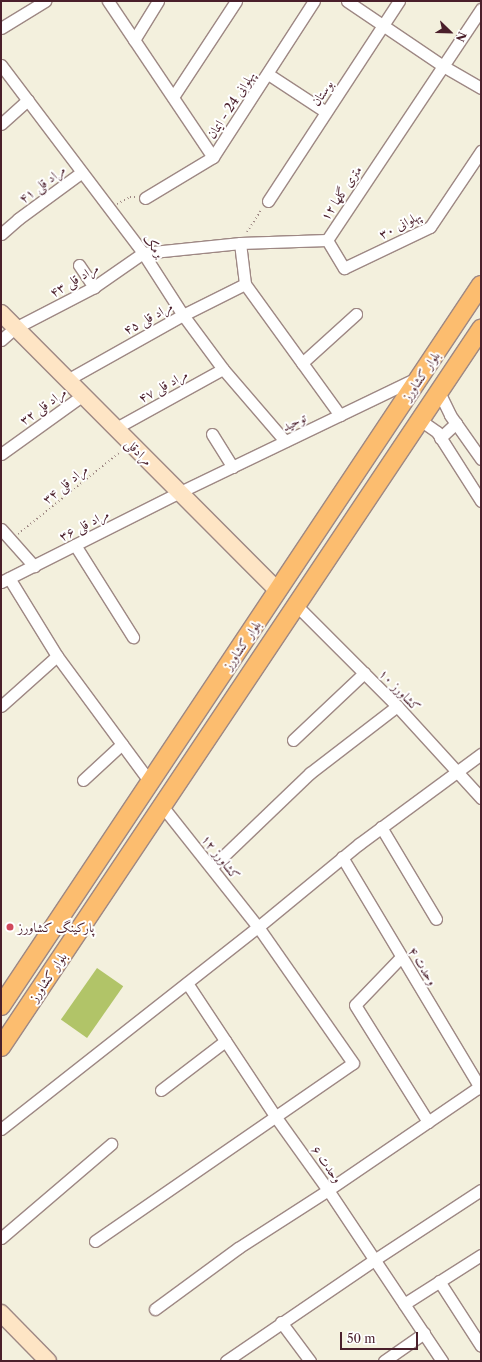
<!DOCTYPE html>
<meta charset="utf-8">
<style>
body{margin:0}
#map{position:relative;width:482px;height:1362px;overflow:hidden;background:#f3f0dd;font-family:"Libre Caslon Text",Amiri,serif}
div>[style]{position:absolute}
[style*='--x']{left:calc(var(--x)*1px);top:calc(var(--y)*1px);width:calc(var(--w)*1px);rotate:calc(var(--a)*1deg)}
.green>*{inset:0;background:#b1c468;transform-origin:0 0}
.path>*{height:2px;margin-top:-1px;transform-origin:0;background:repeating-linear-gradient(90deg,#9e8884 0 1px,transparent 0 4px)}
.roads{filter:drop-shadow(1px 0 #9e8884) drop-shadow(-1px 0 #9e8884) drop-shadow(0 1px #9e8884) drop-shadow(0 -1px #9e8884)}
.street>*{height:11px;margin:-5.5px;padding:0 5.5px;transform-origin:5.5px;border-radius:5.5px;background:#fff}
.secondary>*{height:16px;margin:-8px;padding:0 8px;transform-origin:8px;border-radius:8px;background:#fee5c5}
.primary>*{height:18px;margin:-9px;padding:0 9px;transform-origin:9px;border-radius:9px;background:#fcbd6f}
.dots>*{width:11px;height:11px;translate:-50% -50%;box-sizing:border-box;border:2px solid #fff;border-radius:50%}
span{translate:-50% -50%;white-space:nowrap;text-align:center;line-height:1.15;-webkit-text-stroke:4px #fff;paint-order:stroke}
.street-label{font-size:13px;color:#4a1f2b}
.poi-label{font-size:13px;color:#4a1f2b}
.left{translate:0 -50%;text-align:left}
.frame{position:absolute;inset:0;border:2px solid #4a1f2b;pointer-events:none}
.north{position:absolute;left:430px;top:12px;width:40px;height:40px;-webkit-text-stroke:3px #fff;paint-order:stroke;rotate:113deg;font-size:11px;font-weight:700;line-height:16px;text-align:center;color:#4a1f2b}
.north::after{content:'';display:block;margin:auto;width:14px;height:18px;background:#4a1f2b;clip-path:polygon(50% 0,100% 100%,50% 72%,0 100%)}
.scale{position:absolute;left:340px;top:1332px;width:78px;height:18px;box-sizing:border-box;border:2px solid #4a1f2b;border-top:0;padding-left:5px;font-size:12px;line-height:14px;white-space:nowrap;color:#4a1f2b;-webkit-text-stroke:3px #fff;paint-order:stroke}
</style>
<div id="map">
<div class="green">
<i style="left:97px;top:968px;width:32px;height:63px;rotate:35deg"></i>
</div>
<div class="path">
<i style="--x:117;--y:204;--w:15;--a:-28"></i>
<i style="--x:130;--y:197;--w:5;--a:0"></i>
<i style="--x:247;--y:232;--w:27;--a:-57"></i>
<i style="--x:18;--y:534;--w:131;--a:-38.8"></i>
</div>
<div class="roads">
<div class="street">
<i style="--x:108;--y:1;--w:188;--a:56.1"></i>
<i style="--x:347;--y:1;--w:116;--a:34.1"></i>
<i style="--x:443;--y:66;--w:44;--a:30.1"></i>
<i style="--x:1;--y:28;--w:52;--a:-31.5"></i>
<i style="--x:134;--y:40;--w:46;--a:-58.4"></i>
<i style="--x:1;--y:65;--w:236;--a:52.9"></i>
<i style="--x:143;--y:253;--w:74;--a:57.2"></i>
<i style="--x:183;--y:315;--w:67;--a:53.5"></i>
<i style="--x:223;--y:369;--w:95;--a:49.3"></i>
<i style="--x:268;--y:74;--w:69;--a:33.2"></i>
<i style="--x:173;--y:97;--w:115;--a:-56.7"></i>
<i style="--x:1;--y:124;--w:36;--a:-42"></i>
<i style="--x:145;--y:198;--w:79;--a:-31.1"></i>
<i style="--x:213;--y:157;--w:186;--a:-57.1"></i>
<i style="--x:268;--y:201;--w:239;--a:-56.8"></i>
<i style="--x:1;--y:234;--w:23;--a:-41"></i>
<i style="--x:18;--y:219;--w:79;--a:-36.3"></i>
<i style="--x:327;--y:240;--w:33;--a:59"></i>
<i style="--x:344;--y:268;--w:95;--a:-25.5"></i>
<i style="--x:430;--y:227;--w:92;--a:-56.1"></i>
<i style="--x:240;--y:243;--w:41;--a:83"></i>
<i style="--x:245;--y:284;--w:162;--a:54.1"></i>
<i style="--x:79;--y:265;--w:27;--a:56"></i>
<i style="--x:1;--y:340;--w:18;--a:-41"></i>
<i style="--x:15;--y:328;--w:89;--a:-27.4"></i>
<i style="--x:94;--y:287;--w:60;--a:-34.8"></i>
<i style="--x:143;--y:253;--w:98;--a:-5.9"></i>
<i style="--x:240;--y:243;--w:87;--a:-2"></i>
<i style="--x:327;--y:240;--w:278;--a:-56.3"></i>
<i style="--x:302;--y:363;--w:73;--a:-42.2"></i>
<i style="--x:67;--y:380;--w:133;--a:-29.3"></i>
<i style="--x:183;--y:315;--w:69;--a:-26.6"></i>
<i style="--x:439;--y:392;--w:25;--a:64"></i>
<i style="--x:450;--y:415;--w:54;--a:54.8"></i>
<i style="--x:420;--y:420;--w:21;--a:35"></i>
<i style="--x:437;--y:432;--w:82;--a:57.5"></i>
<i style="--x:116;--y:428;--w:122;--a:-28.9"></i>
<i style="--x:212;--y:434;--w:39;--a:58"></i>
<i style="--x:440;--y:438;--w:22;--a:-43"></i>
<i style="--x:1;--y:454;--w:101;--a:-35.7"></i>
<i style="--x:1;--y:529;--w:50;--a:48.3"></i>
<i style="--x:75;--y:545;--w:109;--a:57.8"></i>
<i style="--x:9;--y:578;--w:92;--a:58.4"></i>
<i style="--x:57;--y:656;--w:157;--a:53.6"></i>
<i style="--x:1;--y:582;--w:200;--a:-26.7"></i>
<i style="--x:180;--y:492;--w:263;--a:-25.7"></i>
<i style="--x:296;--y:605;--w:143;--a:45"></i>
<i style="--x:397;--y:706;--w:125;--a:47.6"></i>
<i style="--x:1;--y:706;--w:75;--a:-41.8"></i>
<i style="--x:293;--y:740;--w:98;--a:-43.3"></i>
<i style="--x:83;--y:780;--w:53;--a:-42.7"></i>
<i style="--x:381;--y:827;--w:107;--a:59.1"></i>
<i style="--x:342;--y:857;--w:270;--a:59.1"></i>
<i style="--x:212;--y:867;--w:136;--a:-43.8"></i>
<i style="--x:310;--y:773;--w:110;--a:-37.6"></i>
<i style="--x:401;--y:957;--w:66;--a:133.8"></i>
<i style="--x:355;--y:1005;--w:138;--a:58"></i>
<i style="--x:187;--y:983;--w:159;--a:56.5"></i>
<i style="--x:275;--y:1116;--w:91;--a:54.4"></i>
<i style="--x:328;--y:1190;--w:206;--a:56.3"></i>
<i style="--x:161;--y:1090;--w:81;--a:-37.4"></i>
<i style="--x:1;--y:1129;--w:327;--a:-38.2"></i>
<i style="--x:258;--y:927;--w:131;--a:-39.4"></i>
<i style="--x:359;--y:844;--w:152;--a:-36.4"></i>
<i style="--x:1;--y:1238;--w:145;--a:-40.5"></i>
<i style="--x:95;--y:1241;--w:313;--a:-34.6"></i>
<i style="--x:353;--y:1063;--w:166;--a:-124.9"></i>
<i style="--x:258;--y:927;--w:154;--a:-128.4"></i>
<i style="--x:439;--y:1281;--w:77;--a:57.1"></i>
<i style="--x:404;--y:1304;--w:91;--a:-32.5"></i>
<i style="--x:155;--y:1309;--w:103;--a:-36.3"></i>
<i style="--x:238;--y:1248;--w:107;--a:-32.8"></i>
<i style="--x:328;--y:1190;--w:183;--a:-34.3"></i>
<i style="--x:281;--y:1322;--w:49;--a:53.4"></i>
<i style="--x:226;--y:1361;--w:179;--a:-34.3"></i>
<i style="--x:374;--y:1260;--w:128;--a:-33.2"></i>
<i style="--x:384;--y:1361;--w:49;--a:-35"></i>
</div>
<div class="secondary">
<i style="--x:1;--y:313;--w:392;--a:45.1"></i>
<i style="--x:1;--y:1313;--w:67;--a:45.6"></i>
</div>
<div class="primary">
<i style="--x:1;--y:1006;--w:866;--a:-56.35"></i>
<i style="--x:1;--y:1047;--w:864;--a:-56.24"></i>
</div>
</div>
<div class="dots">
<i style="left:10px;top:927px;background:#d1495b"></i>
</div>
<div class="street-label">
<span style="left:322px;top:93px;rotate:-56deg">بوستان</span>
<span style="left:231px;top:105px;rotate:-57deg">پهلوانی 24 - ایمان</span>
<span style="left:42px;top:184px;rotate:-36deg">مراد قلی ۴۱</span>
<span style="left:341px;top:193px;rotate:-56deg">۱۲ متری گلها</span>
<span style="left:400px;top:225px;rotate:-27deg">پهلوانی ۳۰</span>
<span style="left:154px;top:246px;rotate:55deg">برمک</span>
<span style="left:74px;top:280px;rotate:-30deg">مراد قلی ۴۳</span>
<span style="left:148px;top:318px;rotate:-29deg">مراد قلی ۴۵</span>
<span style="left:421px;top:376px;rotate:-56deg">بلوار کشاورز</span>
<span style="left:163px;top:386px;rotate:-29deg">مراد قلی ۴۷</span>
<span style="left:43px;top:406px;rotate:-36deg">مراد قلی ۳۲</span>
<span style="left:294px;top:422px;rotate:-26deg">توحید</span>
<span style="left:139px;top:452px;rotate:45deg">مرادقلی</span>
<span style="left:65px;top:484px;rotate:-39deg">مراد قلی ۳۴</span>
<span style="left:84px;top:525px;rotate:-27deg">مراد قلی ۳۶</span>
<span style="left:242px;top:645px;rotate:-56deg">بلوار کشاورز</span>
<span style="left:400px;top:690px;rotate:46deg">کشاورز ۱۰</span>
<span style="left:221px;top:857px;rotate:52deg">کشاورز ۱۲</span>
<span style="left:423px;top:966px;rotate:59deg">وحدت ۴</span>
<span style="left:48px;top:977px;rotate:-56deg">بلوار کشاورز</span>
<span style="left:327px;top:1164px;rotate:54deg">وحدت ۶</span>
</div>
<div class="poi-label">
<span class="left" style="left:18px;top:927px">پارکینگ کشاورز</span>
</div>
<div class="frame"></div>
<div class="north">N</div>
<div class="scale">50 m</div>
</div>
